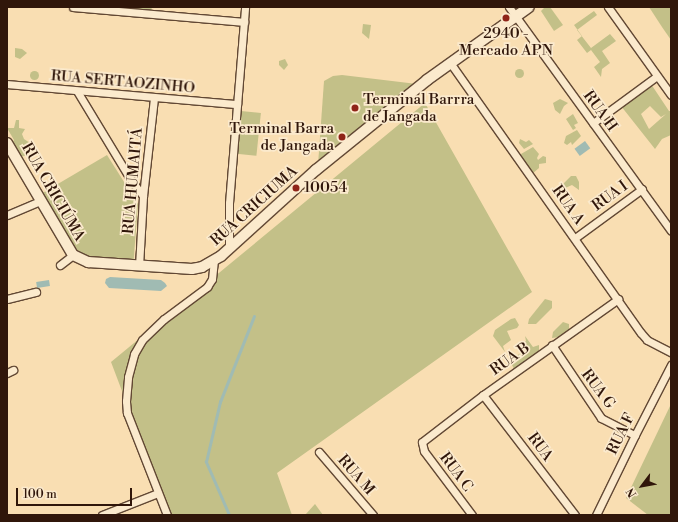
<!DOCTYPE html>
<meta charset="utf-8">
<style>
body{margin:0}
#map{position:relative;width:678px;height:522px;overflow:hidden;background:#f9deb2;font-family:"Libre Bodoni",serif}
div>[style]{position:absolute}
[style*='--x']{left:calc(var(--x)*1px);top:calc(var(--y)*1px);width:calc(var(--w)*1px);rotate:calc(var(--a)*1deg)}
.green>*{inset:0;background:#c3c088;transform-origin:0 0}
.round{border-radius:50%}
.water>*{inset:0;background:#a0bbb3;transform-origin:0 0}
.stream>*{height:2.5px;margin:-1.25px;padding:0 1.25px;transform-origin:1.25px;border-radius:1.25px;background:#a0bbb3}
.roads{filter:drop-shadow(1px 0 #624834) drop-shadow(-1px 0 #624834) drop-shadow(0 1px #624834) drop-shadow(0 -1px #624834)}
.street>*{height:7px;margin:-3.5px;padding:0 3.5px;transform-origin:3.5px;border-radius:3.5px;background:#fbeacd}
.secondary>*{height:10px;margin:-5px;padding:0 5px;transform-origin:5px;border-radius:5px;background:#fbeacd}
.dots>*{width:11px;height:11px;translate:-50% -50%;box-sizing:border-box;border:2px solid #fbeacd;border-radius:50%}
span{translate:-50% -50%;white-space:nowrap;text-align:center;line-height:1.15;-webkit-text-stroke:3.5px #fbeacd;paint-order:stroke}
.poi-label{font-size:15px;color:#30160a}
.left{translate:0 -50%;text-align:left}
.right{translate:-100% -50%;text-align:right}
.street-label{font-size:15px;color:#30160a}
.frame{position:absolute;inset:0;border:8px solid #30160a;pointer-events:none}
.north{position:absolute;left:622px;top:466px;width:40px;height:40px;-webkit-text-stroke:3px #fbeacd;paint-order:stroke;rotate:238deg;font-size:11px;font-weight:700;line-height:16px;text-align:center;color:#30160a}
.north::after{content:'';display:block;margin:auto;width:14px;height:18px;background:#30160a;clip-path:polygon(50% 0,100% 100%,50% 72%,0 100%)}
.scale{position:absolute;left:16px;top:488px;width:116px;height:18px;box-sizing:border-box;border:2px solid #30160a;border-top:0;padding-left:5px;font-size:12px;line-height:14px;white-space:nowrap;color:#30160a;-webkit-text-stroke:3px #fbeacd;paint-order:stroke}
</style>
<div id="map">
<div class="green">
<i style="clip-path:polygon(116px 7px,152px 7px,151px 11px)"></i>
<i style="clip-path:polygon(545px 7px,550px 7px,563px 25px,554px 31px,541px 11px)"></i>
<i style="clip-path:polygon(649px 7px,671px 7px,671px 40px,662px 27px)"></i>
<i style="clip-path:polygon(594px 11px,597px 15px,577px 30px,591px 48px,610px 34px,616px 41px,602px 51px,610px 63px,602px 69px,601px 77px,594px 67px,600px 62px,591px 50px,587px 53px,577px 40px,582px 36px,574px 25px)"></i>
<i style="clip-path:polygon(363px 24px,371px 25px,369px 39px,362px 33px)"></i>
<i style="clip-path:polygon(15px 48px,22px 49px,27px 53px,20px 59px,15px 57px)"></i>
<i style="clip-path:polygon(285px 59px,288px 65px,284px 70px,279px 65px,279px 61px)"></i>
<i class="round" style="left:514.5px;top:68.5px;width:9px;height:9px"></i>
<i class="round" style="left:29.5px;top:70.5px;width:9px;height:9px"></i>
<i style="clip-path:polygon(342px 75px,417px 84px,318px 165px,324px 81px,333px 76px)"></i>
<i style="clip-path:polygon(evenodd,651px 84px,669px 111px,671px 111px,671px 135px,662px 139px,655px 149px,621px 106px,651px 84px,650px 106px,661px 117px,666px 114px,649px 129px,641px 114px,650px 106px)"></i>
<i style="clip-path:polygon(560px 99px,568px 103px,564px 106px,560px 114px,555px 110px,553px 103px)"></i>
<i style="clip-path:polygon(425px 103px,532px 292px,277px 473px,292px 515px,169px 515px,111px 362px)"></i>
<i style="left:241px;top:111px;width:20px;height:43px;rotate:6deg"></i>
<i style="clip-path:polygon(573px 114px,578px 123px,574px 125px,576px 128px,573px 130px,566px 119px)"></i>
<i style="clip-path:polygon(16px 120px,19px 120px,19px 128px,25px 129px,22px 134px,24px 139px,30px 143px,30px 154px,24px 156px,18px 157px,10px 145px,14px 140px,7px 128px,14px 128px)"></i>
<i style="clip-path:polygon(577px 130px,581px 136px,572px 145px,571px 142px,567px 145px,564px 143px,566px 136px)"></i>
<i style="clip-path:polygon(520px 139px,526px 142px,529px 140px,533px 144px,524px 149px,519px 143px)"></i>
<i style="clip-path:polygon(533px 147px,539px 154px,537px 158px,538px 160px,543px 156px,546px 157px,546px 163px,539px 164px,539px 168px,532px 174px,522px 162px,521px 154px)"></i>
<i style="clip-path:polygon(107px 155px,138px 204px,133px 268px,74px 260px,34px 198px)"></i>
<i style="clip-path:polygon(571px 176px,576px 176px,579px 182px,579px 190px,572px 185px,563px 189px,561px 186px)"></i>
<i style="clip-path:polygon(545px 299px,552px 301px,552px 308px,536px 324px,528px 324px,529px 319px)"></i>
<i style="clip-path:polygon(515px 318px,519px 325px,517px 328px,507px 331px,511px 340px,503px 346px,505px 352px,493px 336px,495px 330px,511px 319px)"></i>
<i style="clip-path:polygon(563px 322px,569px 324px,569px 331px,560px 337px,552px 338px,553px 332px)"></i>
<i style="clip-path:polygon(525px 336px,533px 347px,539px 345px,539px 352px,528px 360px,528px 358px,524px 361px,525px 367px,514px 369px,510px 361px,513px 355px,516px 356px,526px 350px,523px 343px,526px 341px)"></i>
<i style="clip-path:polygon(671px 404px,671px 515px,648px 515px,626px 498px)"></i>
<i style="clip-path:polygon(315px 504px,323px 515px,305px 515px)"></i>
</div>
<div class="water">
<i style="left:585px;top:141px;width:9px;height:13px;rotate:54deg"></i>
<i style="clip-path:polygon(110px 277px,161px 280px,165px 283px,167px 286px,161px 291px,109px 288px,105px 283px,106px 279px)"></i>
<i style="left:49px;top:280px;width:6px;height:13px;rotate:81deg"></i>
</div>
<div class="stream">
<i style="--x:229;--y:515;--w:58;--a:-113.5"></i>
<i style="--x:206;--y:462;--w:62;--a:-76.9"></i>
<i style="--x:220;--y:402;--w:92;--a:-68.4"></i>
</div>
<div class="roads">
<div class="street">
<i style="--x:73;--y:7;--w:172;--a:5"></i>
<i style="--x:509;--y:7;--w:276;--a:54.1"></i>
<i style="--x:608;--y:7;--w:108;--a:54.4"></i>
<i style="--x:451;--y:64;--w:329;--a:54.8"></i>
<i style="--x:641;--y:333;--w:9;--a:49"></i>
<i style="--x:647;--y:340;--w:27;--a:27"></i>
<i style="--x:7;--y:84;--w:231;--a:5"></i>
<i style="--x:77;--y:91;--w:104;--a:58.8"></i>
<i style="--x:131;--y:180;--w:20;--a:53"></i>
<i style="--x:593;--y:123;--w:79;--a:-36.3"></i>
<i style="--x:7;--y:215;--w:36;--a:-23"></i>
<i style="--x:575;--y:238;--w:83;--a:-36.2"></i>
<i style="--x:229;--y:246;--w:43;--a:-90"></i>
<i style="--x:229;--y:203;--w:197;--a:-85.3"></i>
<i style="--x:60;--y:265;--w:16;--a:-38"></i>
<i style="--x:139;--y:266;--w:70;--a:-86.7"></i>
<i style="--x:143;--y:196;--w:99;--a:-83.6"></i>
<i style="--x:7;--y:299;--w:30;--a:-14"></i>
<i style="--x:552;--y:345;--w:88;--a:56.1"></i>
<i style="--x:601;--y:418;--w:38;--a:27"></i>
<i style="--x:7;--y:373;--w:7;--a:-27"></i>
<i style="--x:483;--y:395;--w:151;--a:52.5"></i>
<i style="--x:319;--y:452;--w:83;--a:49.4"></i>
<i style="--x:102;--y:515;--w:60;--a:-21.4"></i>
<i style="--x:167;--y:515;--w:110;--a:-111.4"></i>
<i style="--x:127;--y:413;--w:12;--a:-95"></i>
<i style="--x:126;--y:401;--w:24;--a:-85"></i>
<i style="--x:128;--y:377;--w:24;--a:-75"></i>
<i style="--x:134;--y:354;--w:16;--a:-60"></i>
<i style="--x:142;--y:340;--w:30;--a:-44"></i>
<i style="--x:164;--y:319;--w:54;--a:-36.7"></i>
<i style="--x:207;--y:287;--w:9;--a:-58"></i>
<i style="--x:212;--y:279;--w:18;--a:-84"></i>
<i style="--x:472;--y:515;--w:80;--a:-126.9"></i>
<i style="--x:424;--y:451;--w:9;--a:-103"></i>
<i style="--x:422;--y:442;--w:77;--a:-37.6"></i>
<i style="--x:483;--y:395;--w:166;--a:-35.4"></i>
<i style="--x:596;--y:515;--w:89;--a:-64"></i>
<i style="--x:635;--y:435;--w:79;--a:-62.8"></i>
</div>
<div class="secondary">
<i style="--x:7;--y:143;--w:130;--a:59.5"></i>
<i style="--x:73;--y:255;--w:17;--a:25"></i>
<i style="--x:88;--y:262;--w:104;--a:3.9"></i>
<i style="--x:192;--y:269;--w:10;--a:-11"></i>
<i style="--x:202;--y:267;--w:22;--a:-30"></i>
<i style="--x:221;--y:256;--w:128;--a:-42.2"></i>
<i style="--x:316;--y:170;--w:143;--a:-39"></i>
<i style="--x:427;--y:80;--w:125;--a:-35.6"></i>
</div>
</div>
<div class="dots">
<i style="left:506px;top:18px;background:#8f2418"></i>
<i style="left:355px;top:108px;background:#8f2418"></i>
<i style="left:342px;top:137px;background:#8f2418"></i>
<i style="left:296px;top:188px;background:#8f2418"></i>
</div>
<div class="poi-label">
<span style="left:506px;top:42px">2940 -<br>Mercado APN</span>
<span class="left" style="left:363px;top:108px">Terminal Barrra<br>de Jangada</span>
<span class="right" style="left:334px;top:137px">Terminal Barra<br>de Jangada</span>
<span class="left" style="left:304px;top:188px">10054</span>
</div>
<div class="street-label">
<span style="left:123px;top:82px;rotate:5deg">RUA SERTAOZINHO</span>
<span style="left:600px;top:111px;rotate:54deg">RUA H</span>
<span style="left:133px;top:181px;rotate:-85deg">RUA HUMAITÁ</span>
<span style="left:53px;top:192px;rotate:60deg">RUA CRICIÚMA</span>
<span style="left:610px;top:196px;rotate:-36deg">RUA I</span>
<span style="left:568px;top:205px;rotate:55deg">RUA A</span>
<span style="left:254px;top:206px;rotate:-42deg">RUA CRICIUMA</span>
<span style="left:510px;top:359px;rotate:-36deg">RUA B</span>
<span style="left:598px;top:389px;rotate:53deg">RUA G</span>
<span style="left:621px;top:434px;rotate:-64deg">RUA F</span>
<span style="left:540px;top:447px;rotate:53deg">RUA</span>
<span style="left:456px;top:472px;rotate:53deg">RUA C</span>
<span style="left:356px;top:475px;rotate:49deg">RUA M</span>
</div>
<div class="frame"></div>
<div class="north">N</div>
<div class="scale">100 m</div>
</div>
